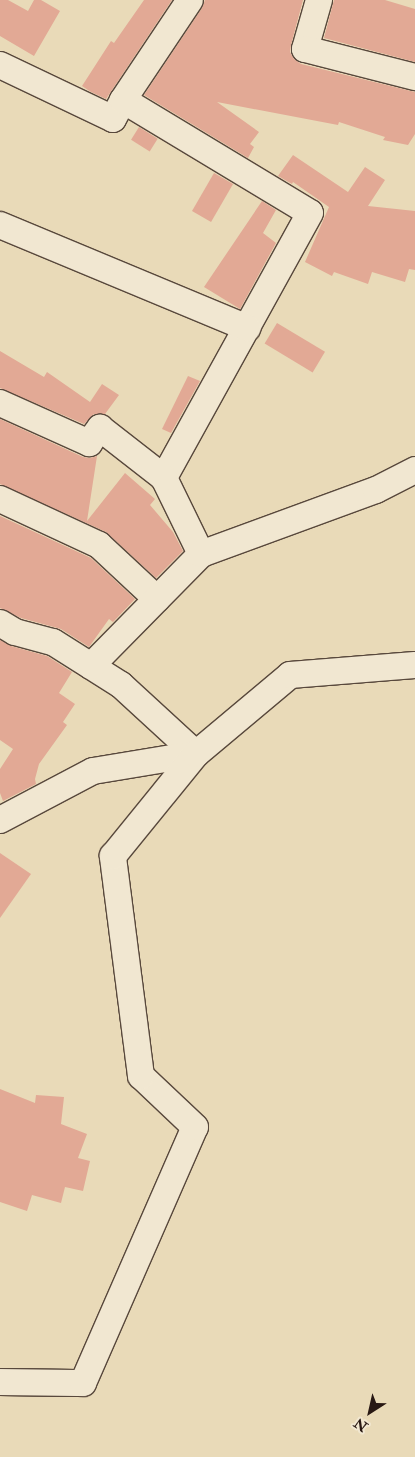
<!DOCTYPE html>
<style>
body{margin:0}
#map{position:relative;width:415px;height:1457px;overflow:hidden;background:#e9dab8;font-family:"IM FELL Double Pica",serif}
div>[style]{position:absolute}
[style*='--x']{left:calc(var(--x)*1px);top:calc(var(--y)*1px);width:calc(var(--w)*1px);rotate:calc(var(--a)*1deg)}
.building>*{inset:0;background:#e2a995;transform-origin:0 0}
.roads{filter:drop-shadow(1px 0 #58483c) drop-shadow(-1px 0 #58483c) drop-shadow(0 1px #58483c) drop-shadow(0 -1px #58483c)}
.minor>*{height:26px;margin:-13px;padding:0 13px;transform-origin:13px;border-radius:13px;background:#f1e7d1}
span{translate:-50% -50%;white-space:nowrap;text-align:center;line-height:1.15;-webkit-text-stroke:4px #f1e7d1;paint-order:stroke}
.north{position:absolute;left:345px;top:1387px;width:50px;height:50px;-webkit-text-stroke:4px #f1e7d1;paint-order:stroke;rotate:215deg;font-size:14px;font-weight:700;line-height:20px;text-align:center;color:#281813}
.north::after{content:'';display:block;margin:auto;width:18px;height:22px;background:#281813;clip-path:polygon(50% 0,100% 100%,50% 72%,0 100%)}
</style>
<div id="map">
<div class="building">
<i style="clip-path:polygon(0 0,8px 0,28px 11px,34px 0,41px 0,60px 11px,34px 56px,0 36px)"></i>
<i style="clip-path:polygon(144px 0,172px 0,106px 99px,91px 92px,82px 86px,111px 41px,114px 43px)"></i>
<i style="clip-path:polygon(205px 0,303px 0,291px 45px,290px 52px,294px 59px,301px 64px,415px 92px,415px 134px,408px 145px,383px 140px,385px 137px,339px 122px,338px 125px,217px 102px,259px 132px,250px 144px,254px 147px,248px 158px,144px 95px,202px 8px)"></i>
<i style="clip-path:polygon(334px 0,385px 0,415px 9px,415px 62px,324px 38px)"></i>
<i style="left:139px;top:127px;width:22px;height:15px;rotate:32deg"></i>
<i style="clip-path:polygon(293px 155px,348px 192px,365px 167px,385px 180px,368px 206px,415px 211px,415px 270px,409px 269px,405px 282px,372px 272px,368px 284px,334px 272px,332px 276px,305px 262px,329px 207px,293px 182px,292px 184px,278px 176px)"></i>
<i style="left:214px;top:173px;width:22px;height:44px;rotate:30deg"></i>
<i style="clip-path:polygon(262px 201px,276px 210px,263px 233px,276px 243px,240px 309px,204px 287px)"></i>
<i style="left:277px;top:323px;width:56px;height:24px;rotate:31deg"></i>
<i style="clip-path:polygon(0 351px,44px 377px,47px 372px,90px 402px,102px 384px,119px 395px,105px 414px,94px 414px,84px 424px,0 388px)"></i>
<i style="clip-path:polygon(188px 376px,200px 381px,171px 433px,162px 429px)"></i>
<i style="clip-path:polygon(0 419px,83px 457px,90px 458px,97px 456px,87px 521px,125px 473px,155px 499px,150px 505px,173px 532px,183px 551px,156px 578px,106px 532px,0 484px)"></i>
<i style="clip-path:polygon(0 516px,91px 558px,135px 599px,113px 622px,109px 619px,89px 647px,61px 629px,21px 618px,0 608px)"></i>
<i style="clip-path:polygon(0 640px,11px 646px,47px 656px,72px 672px,59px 693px,75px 704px,63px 722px,67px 725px,39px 764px,35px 779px,36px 784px,3px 801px,0 793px,0 769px,13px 749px,0 740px)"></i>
<i style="clip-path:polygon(0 853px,31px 874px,0 918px)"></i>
<i style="clip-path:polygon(0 1089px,35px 1103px,36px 1095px,64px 1097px,61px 1124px,87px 1134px,78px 1158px,90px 1161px,83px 1191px,65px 1187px,61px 1203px,32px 1195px,27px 1211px,0 1202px)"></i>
</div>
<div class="roads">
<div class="minor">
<i style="--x:319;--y:0;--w:51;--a:105.9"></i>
<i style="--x:305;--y:49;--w:114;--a:14.3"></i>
<i style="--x:0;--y:65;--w:125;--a:25.5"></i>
<i style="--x:113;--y:119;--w:21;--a:-62"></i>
<i style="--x:123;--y:100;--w:218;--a:31.1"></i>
<i style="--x:310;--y:213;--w:303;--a:118.9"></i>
<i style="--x:164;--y:478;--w:85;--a:64"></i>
<i style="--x:123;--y:100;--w:120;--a:-56.2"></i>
<i style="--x:0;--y:225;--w:268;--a:22.6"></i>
<i style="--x:0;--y:403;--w:98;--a:24.2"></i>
<i style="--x:89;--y:443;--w:19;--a:-54"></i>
<i style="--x:100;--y:428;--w:81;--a:38"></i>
<i style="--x:0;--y:499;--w:109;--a:24.9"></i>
<i style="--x:99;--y:545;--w:79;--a:43"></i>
<i style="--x:0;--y:623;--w:17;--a:31"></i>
<i style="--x:15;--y:632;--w:39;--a:15"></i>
<i style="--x:53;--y:642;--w:80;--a:32.3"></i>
<i style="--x:121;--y:685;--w:102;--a:42.6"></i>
<i style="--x:91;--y:666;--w:157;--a:-45.5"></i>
<i style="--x:201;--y:554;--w:186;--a:-20.1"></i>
<i style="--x:376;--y:490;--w:44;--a:-27.1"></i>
<i style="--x:0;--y:820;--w:105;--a:-27.8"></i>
<i style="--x:93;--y:771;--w:104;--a:-9.4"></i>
<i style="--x:0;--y:1382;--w:83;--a:0.7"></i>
<i style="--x:83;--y:1383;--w:279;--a:-66.4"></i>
<i style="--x:195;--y:1127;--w:74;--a:-136.6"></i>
<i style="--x:141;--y:1076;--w:222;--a:-97.3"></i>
<i style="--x:113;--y:856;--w:132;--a:-50.9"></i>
<i style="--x:196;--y:754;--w:123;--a:-40"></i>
<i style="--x:290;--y:675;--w:125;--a:-4.6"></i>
</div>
</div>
<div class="north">N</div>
</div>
